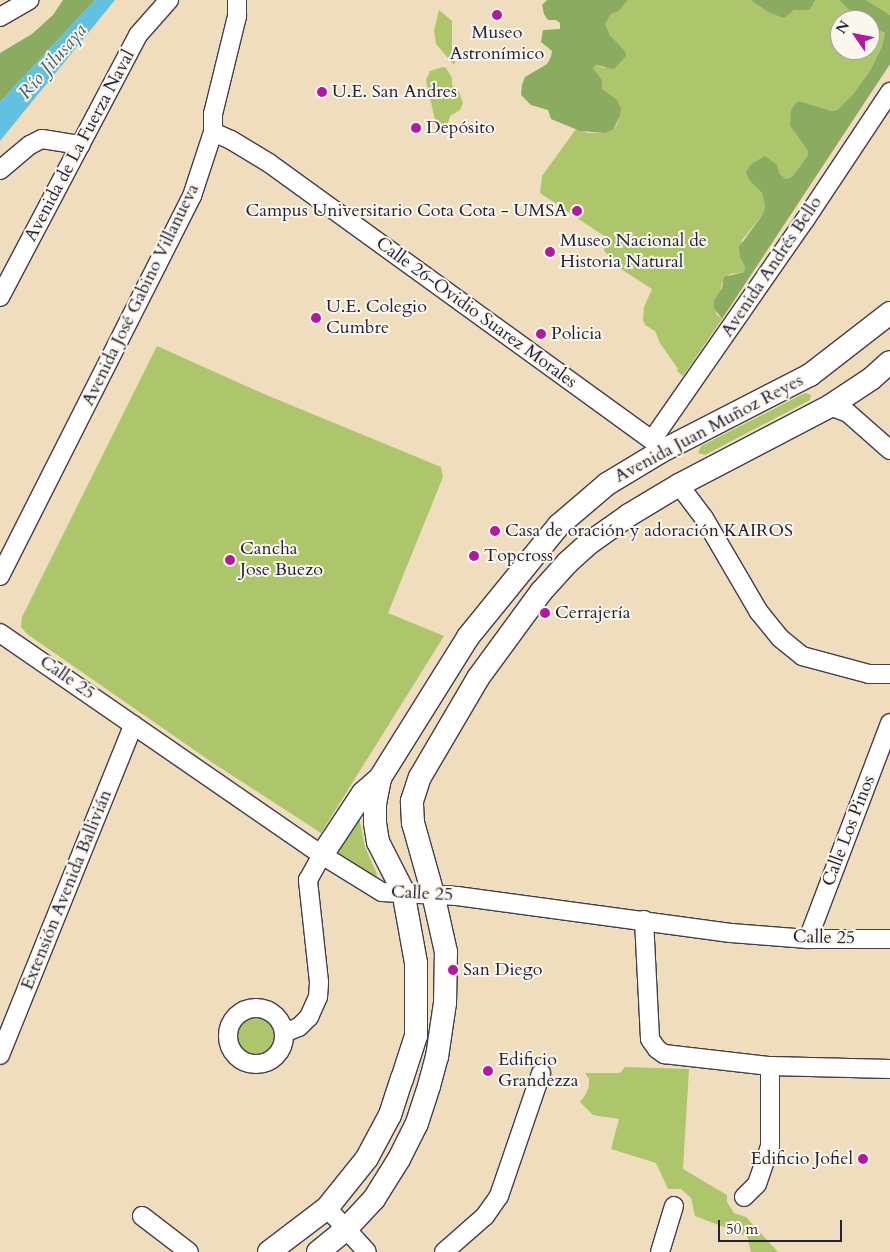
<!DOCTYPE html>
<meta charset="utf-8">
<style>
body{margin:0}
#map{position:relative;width:890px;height:1252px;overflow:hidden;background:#f0ddbd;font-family:Cardo,serif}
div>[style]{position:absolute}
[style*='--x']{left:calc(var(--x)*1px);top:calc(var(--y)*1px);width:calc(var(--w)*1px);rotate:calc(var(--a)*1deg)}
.green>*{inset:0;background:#adc66c}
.round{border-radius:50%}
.forest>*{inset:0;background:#8aab60}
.water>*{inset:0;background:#62c1e0}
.roads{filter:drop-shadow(1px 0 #413e4e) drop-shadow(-1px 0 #413e4e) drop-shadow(0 1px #413e4e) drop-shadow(0 -1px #413e4e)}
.minor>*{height:18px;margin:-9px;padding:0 9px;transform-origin:9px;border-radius:9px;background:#fff}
.minor>.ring{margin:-9px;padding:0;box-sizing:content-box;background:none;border:18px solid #fff;border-radius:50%}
.major>*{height:22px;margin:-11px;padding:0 11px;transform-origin:11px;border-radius:11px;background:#fff}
.dots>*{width:14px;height:14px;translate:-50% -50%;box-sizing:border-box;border:2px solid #fbf7ec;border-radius:50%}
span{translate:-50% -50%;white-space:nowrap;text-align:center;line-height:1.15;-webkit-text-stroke:4px #fbf7ec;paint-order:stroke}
.poi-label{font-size:18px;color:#22223b}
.left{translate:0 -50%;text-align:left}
.right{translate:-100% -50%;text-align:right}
.street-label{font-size:18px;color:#22223b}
.water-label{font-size:19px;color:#385a75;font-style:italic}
.north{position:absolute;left:830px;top:10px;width:50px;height:50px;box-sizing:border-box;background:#fbf7ec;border:1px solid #a4a2a5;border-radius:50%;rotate:303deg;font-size:14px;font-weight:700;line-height:20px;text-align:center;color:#22223b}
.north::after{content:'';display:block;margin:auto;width:18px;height:22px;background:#b5179e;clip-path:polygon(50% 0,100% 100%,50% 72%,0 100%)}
.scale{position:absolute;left:718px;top:1220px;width:124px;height:22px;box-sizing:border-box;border:2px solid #22223b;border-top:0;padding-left:6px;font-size:15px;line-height:18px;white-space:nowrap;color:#22223b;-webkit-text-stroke:4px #fbf7ec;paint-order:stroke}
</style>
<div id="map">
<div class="green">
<i style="clip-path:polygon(628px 0,750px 0,768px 12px,784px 17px,789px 12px,814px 4px,816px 0,839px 0,859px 20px,840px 20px,840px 50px,870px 50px,870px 27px,885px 33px,882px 46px,871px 69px,854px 93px,837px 110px,832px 111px,799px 101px,790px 126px,808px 151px,808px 155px,792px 177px,786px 179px,780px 174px,777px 165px,749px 180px,762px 193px,765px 206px,763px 214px,742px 240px,740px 257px,745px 267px,744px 272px,730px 274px,722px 283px,716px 314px,722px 319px,683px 376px,677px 371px,678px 369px,660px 343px,655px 331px,645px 325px,643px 320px,644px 307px,652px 289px,621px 269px,606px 253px,604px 250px,607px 238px,540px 193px,542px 176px,576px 129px,587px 133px,605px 133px,613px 130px,617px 124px,620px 116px,602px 89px,602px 80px,593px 68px,596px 65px,604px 68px,625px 51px,610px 35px,605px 24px,611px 14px,619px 11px)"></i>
<i style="clip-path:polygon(866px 0,890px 0,890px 15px)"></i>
<i style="clip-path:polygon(439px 10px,452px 21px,452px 47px,456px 61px,454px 65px,436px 44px,434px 30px)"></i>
<i style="clip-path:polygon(443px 67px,446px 68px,452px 78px,452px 85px,459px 92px,463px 103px,460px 110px,450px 116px,448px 123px,442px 125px,435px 120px,426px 80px,430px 71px)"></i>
<i style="clip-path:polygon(157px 346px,264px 394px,441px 467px,443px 477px,388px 613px,444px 636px,321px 833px,213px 763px,27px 634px,21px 627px,22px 617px)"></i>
<i style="clip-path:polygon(805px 393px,811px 395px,810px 400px,705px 455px,698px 453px,701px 446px)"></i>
<i style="clip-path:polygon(359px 817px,365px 847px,377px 874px,376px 878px,336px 853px)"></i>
<i class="round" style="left:236px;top:1016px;width:40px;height:40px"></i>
<i style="clip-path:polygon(625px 1067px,689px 1069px,683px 1169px,727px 1195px,727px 1202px,734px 1213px,746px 1217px,778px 1252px,751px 1252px,747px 1236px,695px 1216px,691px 1198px,681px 1189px,668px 1189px,656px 1163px,611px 1149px,619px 1119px,593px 1115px,580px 1102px,586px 1094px,589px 1086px,589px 1079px,585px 1073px,620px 1073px)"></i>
</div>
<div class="forest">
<i style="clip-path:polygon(63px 0,95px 0,0 102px,0 53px,32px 34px,53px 15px)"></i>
<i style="clip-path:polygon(547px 0,628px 0,619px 11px,611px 14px,605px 24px,610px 35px,625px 51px,626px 56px,614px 69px,596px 65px,593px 68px,602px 80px,602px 89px,617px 100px,621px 109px,620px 116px,613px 130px,605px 133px,580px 131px,551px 119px,548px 110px,531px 105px,521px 95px,522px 85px,525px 77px,547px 64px,551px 57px,552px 51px,541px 42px,543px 30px,560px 29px,560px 23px,556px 20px,548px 20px,544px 14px,542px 5px)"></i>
<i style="clip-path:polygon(750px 0,816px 0,809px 10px,794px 10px,784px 18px,768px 12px)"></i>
<i style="clip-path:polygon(839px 0,866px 0,890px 15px,890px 64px,722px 319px,714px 308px,714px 301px,722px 288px,724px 277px,744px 272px,745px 267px,740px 257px,739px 247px,763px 214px,765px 206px,762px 193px,749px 180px,746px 172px,750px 165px,765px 156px,777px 165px,780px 174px,786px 179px,792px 177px,808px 155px,808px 151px,790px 126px,791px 110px,796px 103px,799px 101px,832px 111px,837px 110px,854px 93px,871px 69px,882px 46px,885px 33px,870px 27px,870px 20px,859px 20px)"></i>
</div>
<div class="water">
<i style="clip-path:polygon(95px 0,115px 0,0 141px,0 102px)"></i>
</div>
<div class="roads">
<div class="minor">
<i style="--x:0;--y:17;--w:34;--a:-30"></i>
<i style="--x:213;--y:132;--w:20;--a:24"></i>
<i style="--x:231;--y:140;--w:44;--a:31.2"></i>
<i style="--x:269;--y:163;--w:473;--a:35.9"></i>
<i style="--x:652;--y:440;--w:14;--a:56"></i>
<i style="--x:0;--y:170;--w:39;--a:-40"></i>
<i style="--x:30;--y:145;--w:13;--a:-27"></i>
<i style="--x:42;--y:139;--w:39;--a:9"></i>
<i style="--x:0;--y:297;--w:296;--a:-62.2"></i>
<i style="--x:138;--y:35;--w:47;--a:-48.5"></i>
<i style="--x:830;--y:406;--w:19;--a:21"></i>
<i style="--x:848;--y:413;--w:56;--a:41.4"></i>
<i style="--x:652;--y:440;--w:268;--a:-55.2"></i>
<i style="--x:805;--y:220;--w:154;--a:-56.4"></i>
<i style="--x:679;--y:485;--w:41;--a:52.9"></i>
<i style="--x:704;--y:518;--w:109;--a:59.7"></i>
<i style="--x:759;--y:612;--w:33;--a:51"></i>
<i style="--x:780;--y:638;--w:28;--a:39"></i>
<i style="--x:802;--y:656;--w:69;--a:15"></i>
<i style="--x:869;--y:674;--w:21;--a:0"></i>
<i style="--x:0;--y:576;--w:426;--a:-63.2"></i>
<i style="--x:192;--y:196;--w:67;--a:-71.8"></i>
<i style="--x:213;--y:132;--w:18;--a:-90"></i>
<i style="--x:213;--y:114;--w:101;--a:-76.2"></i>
<i style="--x:237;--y:16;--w:16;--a:-90"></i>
<i style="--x:0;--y:633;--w:391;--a:34.6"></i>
<i style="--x:322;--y:855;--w:70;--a:31.7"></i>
<i style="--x:382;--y:892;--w:75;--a:3.1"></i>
<i style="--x:457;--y:896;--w:276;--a:7.7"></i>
<i style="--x:731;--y:933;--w:77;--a:4.5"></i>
<i style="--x:808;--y:939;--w:82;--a:0"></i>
<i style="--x:644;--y:920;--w:119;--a:87.1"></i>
<i style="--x:650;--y:1039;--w:12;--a:55"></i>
<i style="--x:657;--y:1049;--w:9;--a:36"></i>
<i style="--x:664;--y:1054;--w:107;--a:6.5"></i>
<i style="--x:770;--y:1066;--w:120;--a:1.4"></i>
<i style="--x:808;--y:939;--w:231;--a:-69.2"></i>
<i class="ring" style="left:228px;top:1008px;width:38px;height:38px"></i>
<i style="--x:284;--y:1033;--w:16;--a:-22"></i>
<i style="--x:299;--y:1027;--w:14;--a:-45"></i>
<i style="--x:309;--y:1017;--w:22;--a:-66"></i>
<i style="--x:318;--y:997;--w:15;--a:-86"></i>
<i style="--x:319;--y:982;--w:103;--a:-96.2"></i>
<i style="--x:308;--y:880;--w:29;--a:-61"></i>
<i style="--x:0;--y:1055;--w:356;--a:-68"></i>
<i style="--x:744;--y:1197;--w:18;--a:-45"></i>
<i style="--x:757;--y:1184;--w:39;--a:-71"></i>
<i style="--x:770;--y:1147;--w:81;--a:-90"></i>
<i style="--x:327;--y:1208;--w:59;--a:47.7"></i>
<i style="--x:142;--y:1216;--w:59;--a:37.5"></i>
<i style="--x:444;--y:1252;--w:55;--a:-41.3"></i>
<i style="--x:485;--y:1216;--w:24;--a:-55"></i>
<i style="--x:499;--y:1196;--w:130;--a:-71.1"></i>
<i style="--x:660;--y:1252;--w:48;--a:-73.1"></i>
</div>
<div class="major">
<i style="--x:322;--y:855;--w:74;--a:-56.5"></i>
<i style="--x:363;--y:793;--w:23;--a:-41"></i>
<i style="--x:269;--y:1252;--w:73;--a:-37.2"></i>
<i style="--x:327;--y:1208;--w:64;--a:-51.3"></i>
<i style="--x:367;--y:1158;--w:49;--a:-61.9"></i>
<i style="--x:390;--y:1115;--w:38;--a:-72"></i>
<i style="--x:402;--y:1079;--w:45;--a:-72"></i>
<i style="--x:416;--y:1036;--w:73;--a:-90"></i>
<i style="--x:416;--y:963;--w:73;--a:-100.2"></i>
<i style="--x:403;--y:891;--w:55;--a:-117"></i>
<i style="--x:378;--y:842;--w:19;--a:-99"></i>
<i style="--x:375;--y:823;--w:19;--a:-90"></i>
<i style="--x:375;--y:804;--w:26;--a:-79"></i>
<i style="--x:380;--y:778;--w:166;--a:-58"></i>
<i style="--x:468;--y:637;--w:144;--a:-50.9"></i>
<i style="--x:559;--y:525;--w:63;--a:-40.5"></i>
<i style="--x:607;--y:484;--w:62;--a:-31.1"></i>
<i style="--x:660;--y:452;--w:169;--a:-27.2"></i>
<i style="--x:810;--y:375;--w:101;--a:-37.8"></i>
<i style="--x:318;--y:1252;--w:36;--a:-39"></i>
<i style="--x:346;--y:1229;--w:41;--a:-47"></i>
<i style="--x:374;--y:1199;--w:47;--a:-58"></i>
<i style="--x:399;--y:1159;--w:40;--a:-63.4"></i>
<i style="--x:417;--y:1123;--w:39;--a:-72"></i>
<i style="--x:429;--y:1086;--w:30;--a:-75"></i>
<i style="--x:437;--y:1057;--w:55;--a:-81.6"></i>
<i style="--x:445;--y:1003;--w:51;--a:-88.9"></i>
<i style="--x:446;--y:952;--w:59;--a:-102.6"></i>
<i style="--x:433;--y:894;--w:74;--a:-105.7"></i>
<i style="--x:413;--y:823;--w:22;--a:-93"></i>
<i style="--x:412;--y:801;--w:25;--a:-72"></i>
<i style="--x:420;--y:777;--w:115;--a:-59.6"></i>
<i style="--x:478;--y:678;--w:107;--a:-53.8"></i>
<i style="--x:541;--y:592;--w:39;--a:-48"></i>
<i style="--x:567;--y:563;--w:28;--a:-42"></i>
<i style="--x:588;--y:544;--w:50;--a:-35.3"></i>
<i style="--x:629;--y:515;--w:58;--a:-31"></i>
<i style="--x:679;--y:485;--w:170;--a:-27.6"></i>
<i style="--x:830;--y:406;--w:49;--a:-33.4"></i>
<i style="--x:871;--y:379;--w:25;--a:-42"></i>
</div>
</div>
<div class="dots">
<i style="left:497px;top:15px;background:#b5179e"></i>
<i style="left:322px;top:92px;background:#b5179e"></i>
<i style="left:416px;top:128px;background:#b5179e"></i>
<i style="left:577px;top:211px;background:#b5179e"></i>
<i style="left:550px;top:252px;background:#b5179e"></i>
<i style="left:316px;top:318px;background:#b5179e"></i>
<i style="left:541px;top:334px;background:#b5179e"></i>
<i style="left:495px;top:531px;background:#b5179e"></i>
<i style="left:474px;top:556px;background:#b5179e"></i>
<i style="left:230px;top:560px;background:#b5179e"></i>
<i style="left:545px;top:613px;background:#b5179e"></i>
<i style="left:453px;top:970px;background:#b5179e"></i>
<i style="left:488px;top:1071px;background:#b5179e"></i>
<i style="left:863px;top:1159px;background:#b5179e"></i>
</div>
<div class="poi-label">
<span style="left:497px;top:44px">Museo<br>Astronímico</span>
<span class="left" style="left:332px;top:92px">U.E. San Andres</span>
<span class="left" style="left:426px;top:128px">Depósito</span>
<span class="right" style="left:567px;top:211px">Campus Universitario Cota Cota - UMSA</span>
<span class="left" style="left:560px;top:252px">Museo Nacional de<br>Historia Natural</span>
<span class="left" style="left:326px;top:318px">U.E. Colegio<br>Cumbre</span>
<span class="left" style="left:551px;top:334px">Policia</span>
<span class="left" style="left:505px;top:531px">Casa de oración y adoración KAIROS</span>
<span class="left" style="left:240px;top:560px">Cancha<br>Jose Buezo</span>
<span class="left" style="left:484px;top:556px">Topcross</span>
<span class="left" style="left:555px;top:613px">Cerrajería</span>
<span class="left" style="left:463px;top:970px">San Diego</span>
<span class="left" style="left:498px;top:1071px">Edificio<br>Grandezza</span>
<span class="right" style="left:853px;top:1159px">Edificio Jofiel</span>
</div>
<div class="street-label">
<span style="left:80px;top:146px;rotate:-62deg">Avenida de La Fuerza Naval</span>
<span style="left:772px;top:267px;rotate:-56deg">Avenida Andrés Bello</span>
<span style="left:141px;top:295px;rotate:-64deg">Avenida José Gabino Villanueva</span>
<span style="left:476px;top:313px;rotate:36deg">Calle 26-Ovidio Suarez Morales</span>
<span style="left:709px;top:429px;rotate:-28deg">Avenida Juan Muñoz Reyes</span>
<span style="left:67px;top:678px;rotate:35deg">Calle 25</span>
<span style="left:849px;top:831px;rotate:-69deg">Calle Los Pinos</span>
<span style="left:67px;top:890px;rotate:-68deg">Extensión Avenida Ballivián</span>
<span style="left:422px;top:894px;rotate:3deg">Calle 25</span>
<span style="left:824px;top:938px;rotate:1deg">Calle 25</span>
</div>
<div class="water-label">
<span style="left:53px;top:62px;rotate:-49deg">Río Jilusaya</span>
</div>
<div class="north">N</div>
<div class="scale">50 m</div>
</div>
